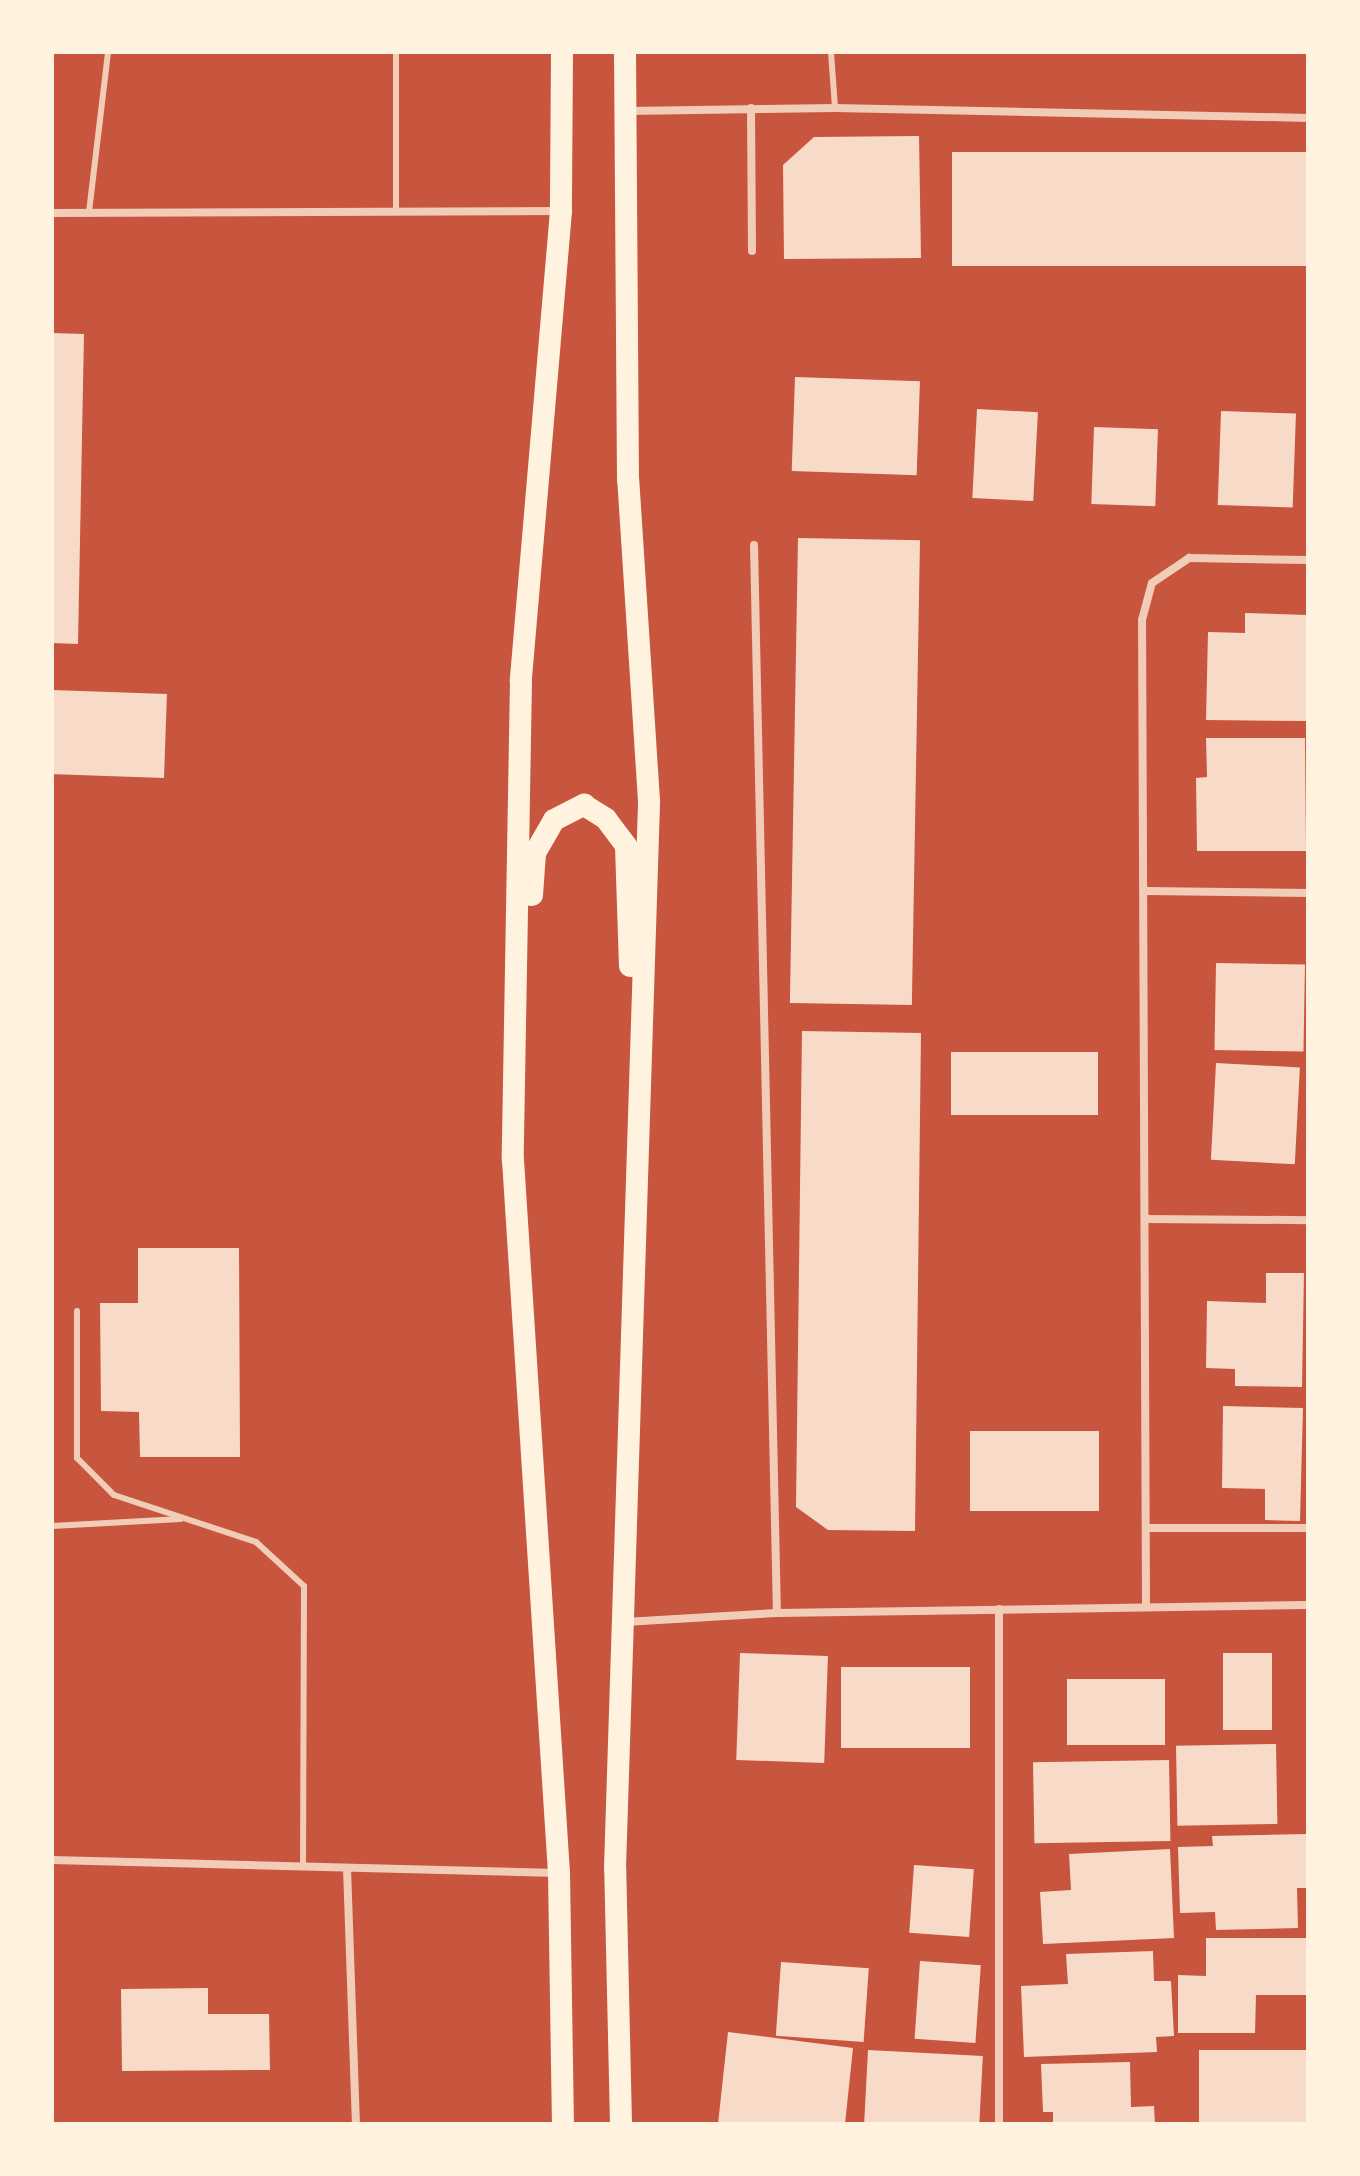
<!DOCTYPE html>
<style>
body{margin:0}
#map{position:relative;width:1360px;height:2176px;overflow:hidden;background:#c8553d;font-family:"Noto Sans",sans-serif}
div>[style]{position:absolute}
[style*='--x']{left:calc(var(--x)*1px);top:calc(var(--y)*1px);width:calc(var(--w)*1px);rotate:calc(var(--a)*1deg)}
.building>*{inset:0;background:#f7dbc8;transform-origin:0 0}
.service>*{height:6px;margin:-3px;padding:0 3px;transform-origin:3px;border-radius:3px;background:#f1ccb7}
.minor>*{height:8px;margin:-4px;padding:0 4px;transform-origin:4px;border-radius:4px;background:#f1ccb7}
.trunk>*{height:22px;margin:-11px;padding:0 11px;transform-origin:11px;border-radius:11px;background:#fff3e0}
span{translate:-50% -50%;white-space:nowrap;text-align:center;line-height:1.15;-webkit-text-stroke:8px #fff3e0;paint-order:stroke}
.frame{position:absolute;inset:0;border:54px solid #fff3e0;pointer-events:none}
</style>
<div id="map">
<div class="building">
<i style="clip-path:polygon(919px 136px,921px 258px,784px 259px,783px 165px,814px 137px)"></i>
<i style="left:952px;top:152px;width:356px;height:114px"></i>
<i style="clip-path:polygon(52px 333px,84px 334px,78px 644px,52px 643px)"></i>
<i style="left:795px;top:377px;width:125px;height:94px;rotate:2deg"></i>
<i style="left:977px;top:409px;width:61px;height:89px;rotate:3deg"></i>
<i style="left:1221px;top:411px;width:75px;height:94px;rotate:2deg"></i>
<i style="left:1094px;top:427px;width:64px;height:77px;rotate:2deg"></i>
<i style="left:798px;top:538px;width:122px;height:465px;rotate:1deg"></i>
<i style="clip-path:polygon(1245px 613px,1307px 615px,1306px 721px,1206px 720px,1208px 632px,1245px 633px)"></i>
<i style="left:52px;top:690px;width:115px;height:84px;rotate:2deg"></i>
<i style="clip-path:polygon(1206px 738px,1305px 738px,1306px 851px,1197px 851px,1196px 778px,1207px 777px)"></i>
<i style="left:1216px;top:963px;width:89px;height:87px;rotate:1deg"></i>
<i style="clip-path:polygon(802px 1031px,921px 1033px,915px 1531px,828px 1530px,796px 1507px)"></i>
<i style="left:1098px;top:1052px;width:63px;height:147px;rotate:90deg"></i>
<i style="left:1216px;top:1063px;width:84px;height:97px;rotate:3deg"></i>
<i style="clip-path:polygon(138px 1248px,239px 1248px,240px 1457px,140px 1457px,139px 1412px,101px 1411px,100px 1303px,138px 1303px)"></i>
<i style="clip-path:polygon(1266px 1273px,1304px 1273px,1302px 1387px,1235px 1386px,1235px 1369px,1206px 1368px,1207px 1301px,1266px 1303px)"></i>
<i style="clip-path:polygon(1223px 1406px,1303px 1408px,1300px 1521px,1265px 1520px,1265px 1489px,1222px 1488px)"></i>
<i style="left:970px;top:1431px;width:129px;height:80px"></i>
<i style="left:740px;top:1653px;width:88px;height:107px;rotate:2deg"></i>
<i style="left:1223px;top:1653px;width:49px;height:77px"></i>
<i style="left:841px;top:1667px;width:129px;height:81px"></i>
<i style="left:1067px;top:1679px;width:98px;height:66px"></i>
<i style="left:1276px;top:1744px;width:80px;height:100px;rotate:89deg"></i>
<i style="left:1169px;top:1760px;width:81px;height:136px;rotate:89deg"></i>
<i style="clip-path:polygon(1307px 1834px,1308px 1888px,1297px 1888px,1298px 1928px,1216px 1930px,1215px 1912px,1180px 1913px,1178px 1847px,1213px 1846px,1212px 1836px)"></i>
<i style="clip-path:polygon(1170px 1849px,1174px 1938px,1043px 1944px,1040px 1892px,1071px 1890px,1069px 1854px)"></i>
<i style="left:914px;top:1865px;width:60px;height:68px;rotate:4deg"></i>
<i style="clip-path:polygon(1206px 1938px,1308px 1938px,1308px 1995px,1256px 1995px,1255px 2033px,1178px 2033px,1178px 1975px,1206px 1976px)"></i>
<i style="clip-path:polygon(1153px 1951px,1154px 1981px,1171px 1981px,1174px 2036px,1156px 2037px,1157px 2052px,1024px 2057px,1021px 1986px,1068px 1984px,1066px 1954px)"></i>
<i style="left:920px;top:1961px;width:61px;height:78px;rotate:4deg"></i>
<i style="left:781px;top:1962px;width:88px;height:74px;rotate:4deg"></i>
<i style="clip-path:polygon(208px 1988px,208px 2014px,269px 2014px,270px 2070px,122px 2071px,121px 1989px)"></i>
<i style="clip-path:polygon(728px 2032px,853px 2048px,845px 2124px,718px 2124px)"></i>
<i style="left:868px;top:2050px;width:115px;height:74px;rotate:3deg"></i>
<i style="left:1308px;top:2050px;width:74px;height:109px;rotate:90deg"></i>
<i style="clip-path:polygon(1130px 2062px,1131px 2107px,1154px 2106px,1155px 2124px,1053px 2124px,1053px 2112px,1043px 2112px,1041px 2064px)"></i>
</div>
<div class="service">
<i style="--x:831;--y:52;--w:56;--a:85.9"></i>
<i style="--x:396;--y:210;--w:158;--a:-90"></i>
<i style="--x:89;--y:212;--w:161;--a:-83.2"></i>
<i style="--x:77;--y:1311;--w:147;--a:90"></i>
<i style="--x:77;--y:1458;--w:52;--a:45"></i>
<i style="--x:114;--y:1495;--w:150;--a:18.3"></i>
<i style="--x:256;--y:1542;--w:65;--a:42.5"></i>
<i style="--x:304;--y:1586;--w:281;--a:90.2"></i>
<i style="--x:52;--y:1526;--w:129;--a:-3.1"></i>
</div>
<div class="minor">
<i style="--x:751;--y:108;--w:143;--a:89.6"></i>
<i style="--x:627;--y:111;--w:208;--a:-0.8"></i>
<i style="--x:835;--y:108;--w:473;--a:1.2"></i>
<i style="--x:52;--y:213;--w:509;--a:-0.23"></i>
<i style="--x:754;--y:545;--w:1068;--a:88.77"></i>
<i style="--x:1145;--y:891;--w:163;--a:0.7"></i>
<i style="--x:1146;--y:1219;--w:162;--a:0.4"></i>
<i style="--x:1146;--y:1528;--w:162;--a:0"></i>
<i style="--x:1146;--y:1605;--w:985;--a:-90.23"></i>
<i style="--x:1142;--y:620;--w:38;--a:-75"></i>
<i style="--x:1152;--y:583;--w:45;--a:-34"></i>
<i style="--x:1189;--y:558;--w:119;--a:1"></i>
<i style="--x:625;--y:1622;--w:152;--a:-3.4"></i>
<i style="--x:777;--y:1613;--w:531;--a:-0.86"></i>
<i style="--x:52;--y:1860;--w:507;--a:1.47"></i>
<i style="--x:347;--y:1868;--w:256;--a:88"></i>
<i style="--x:999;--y:2124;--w:515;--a:-90"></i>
</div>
<div class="trunk">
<i style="--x:562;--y:52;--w:159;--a:90.4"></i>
<i style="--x:561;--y:211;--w:472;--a:94.9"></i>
<i style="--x:521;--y:681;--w:479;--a:91"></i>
<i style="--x:513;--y:1160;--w:714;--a:86.31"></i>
<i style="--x:559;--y:1873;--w:251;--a:89.1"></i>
<i style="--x:532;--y:895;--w:42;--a:-85.9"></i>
<i style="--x:535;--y:853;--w:38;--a:-60"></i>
<i style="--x:554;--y:820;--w:34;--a:-27"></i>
<i style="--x:584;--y:805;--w:26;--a:32"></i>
<i style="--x:606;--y:819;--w:34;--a:53"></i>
<i style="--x:626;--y:846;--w:120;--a:88.1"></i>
<i style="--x:621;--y:2124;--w:256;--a:-91.3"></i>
<i style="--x:615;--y:1868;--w:1068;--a:-88.17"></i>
<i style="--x:649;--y:801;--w:322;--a:-93.7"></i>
<i style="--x:628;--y:480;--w:428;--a:-90.4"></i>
</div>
<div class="frame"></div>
</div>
